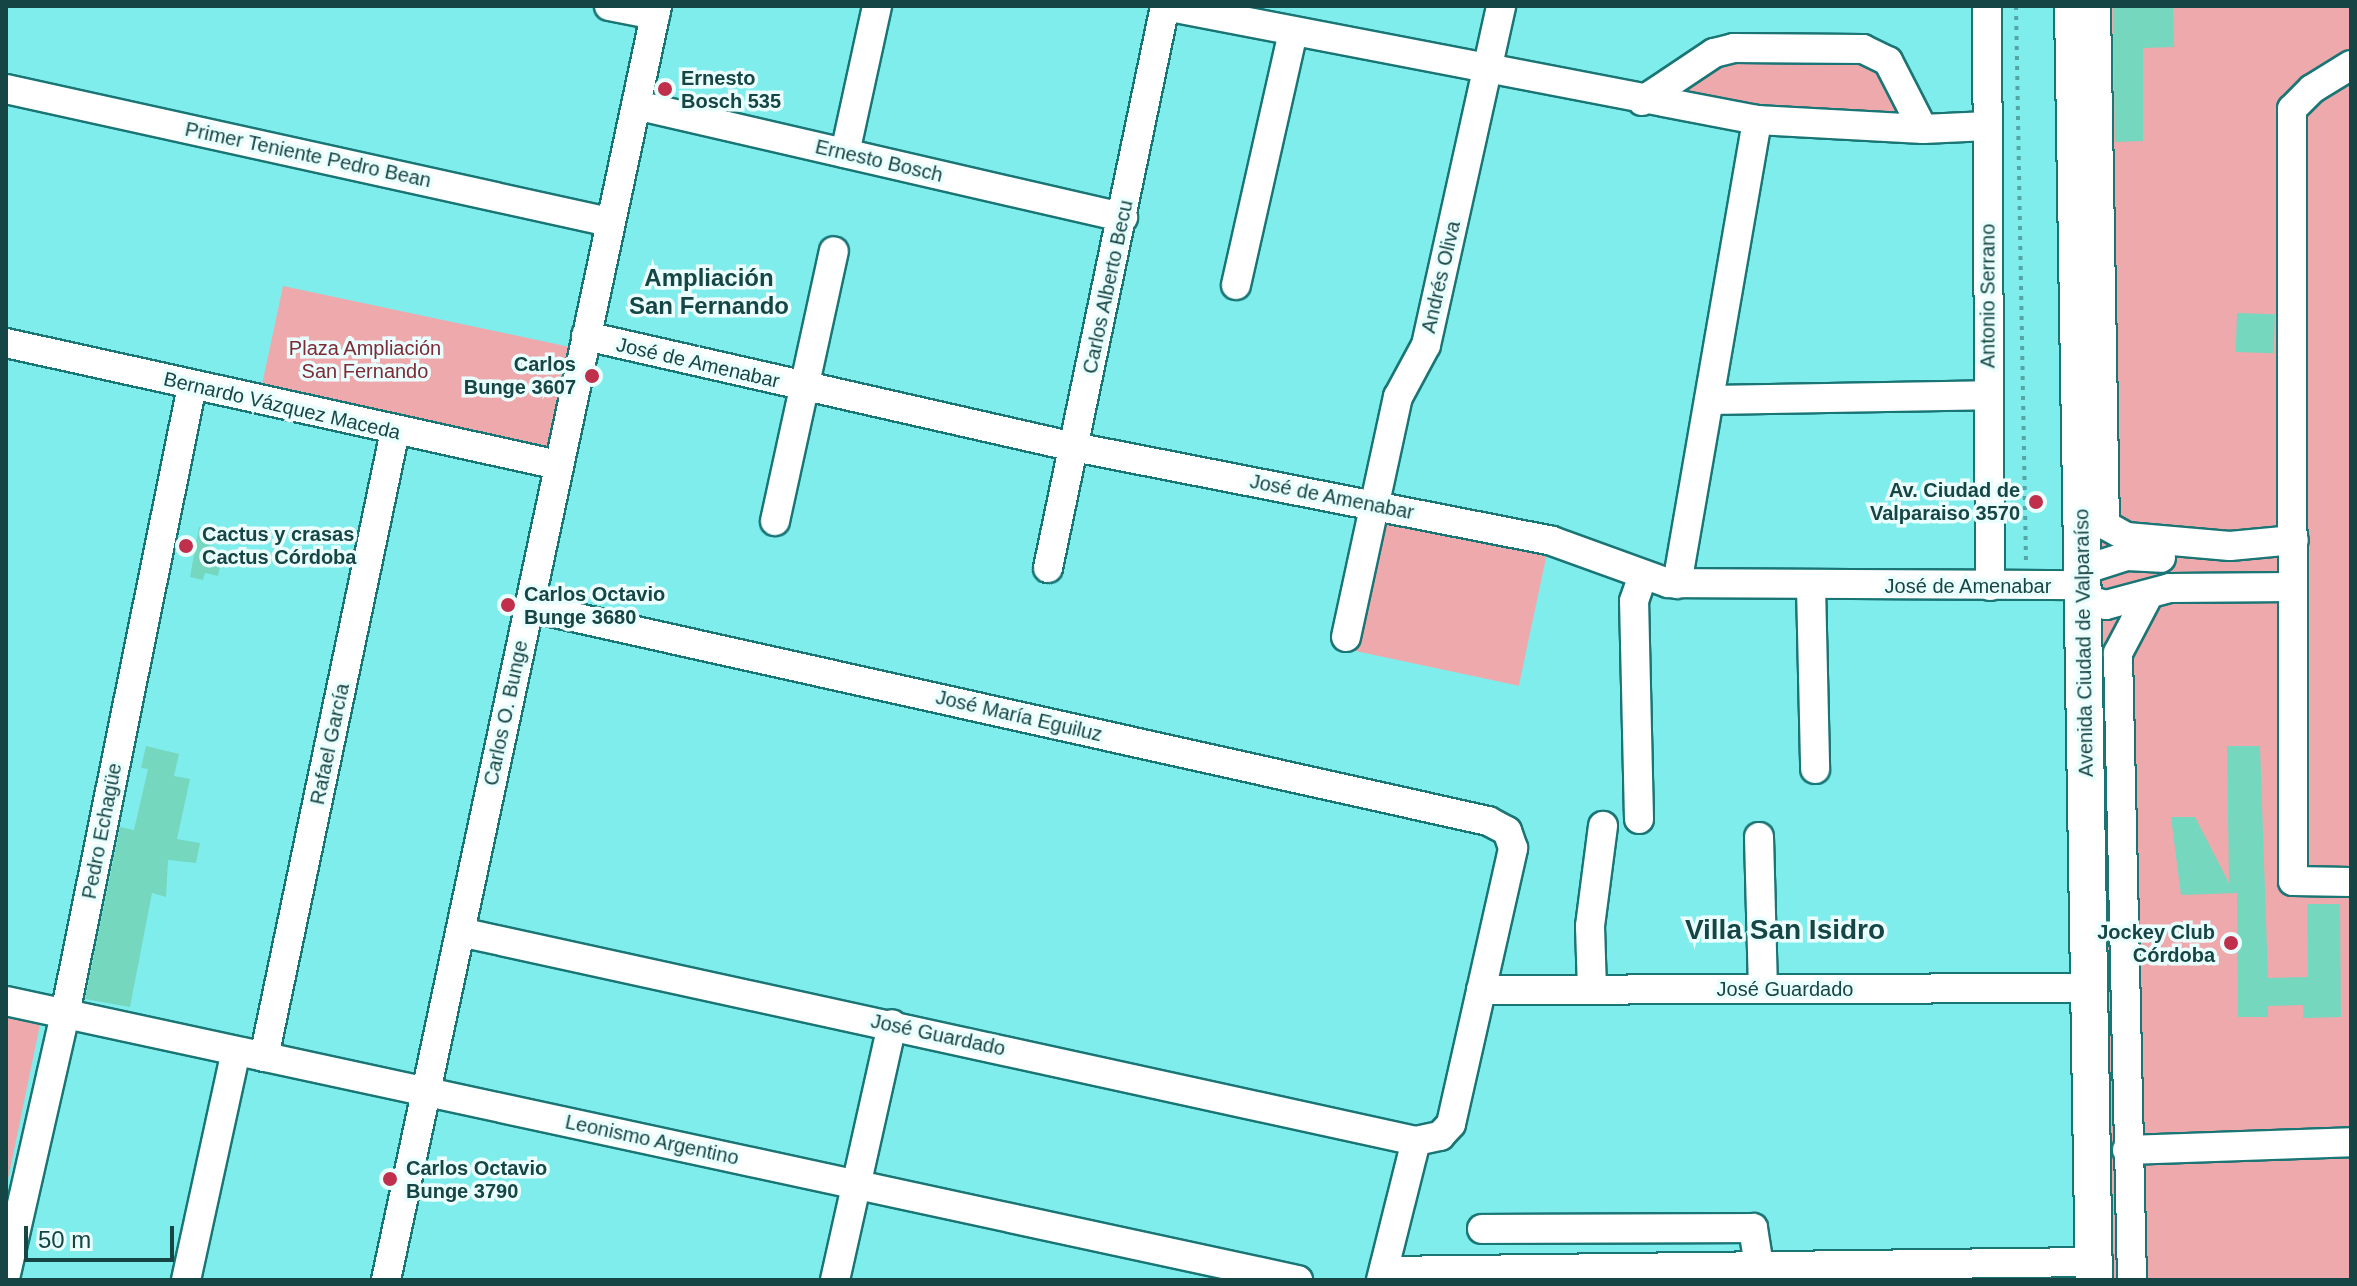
<!DOCTYPE html>
<meta charset="utf-8">
<style>
body{margin:0}
#map{position:relative;width:2357px;height:1286px;overflow:hidden;background:#80eded;font-family:Helvetica,sans-serif}
div>[style]{position:absolute}
[style*='--x']{left:calc(var(--x)*1px);top:calc(var(--y)*1px);width:calc(var(--w)*1px);rotate:calc(var(--a)*1deg)}
.green>*{inset:0;background:#eea9ad;transform-origin:0 0}
.building>*{inset:0;background:#75d7be;transform-origin:0 0}
.path>*{height:4px;margin-top:-2px;transform-origin:0;background:repeating-linear-gradient(90deg,#53a6a6 0 4px,transparent 0 10px)}
.roads{filter:drop-shadow(2px 0 #1a7575) drop-shadow(-2px 0 #1a7575) drop-shadow(0 2px #1a7575) drop-shadow(0 -2px #1a7575)}
.minor>*{height:28px;margin:-14px;padding:0 14px;transform-origin:14px;border-radius:14px;background:#fff}
.major>*{height:36px;margin:-18px;padding:0 18px;transform-origin:18px;border-radius:18px;background:#fff}
.dots>*{width:22px;height:22px;translate:-50% -50%;box-sizing:border-box;border:4px solid #eafefd;border-radius:50%}
span{translate:-50% -50%;white-space:nowrap;text-align:center;line-height:1.15;-webkit-text-stroke:7px #eafefd;paint-order:stroke}
.poi-label{font-size:20px;color:#164545;font-weight:700}
.left{translate:0 -50%;text-align:left}
.right{translate:-100% -50%;text-align:right}
.street-label{font-size:20px;color:#164545}
.park-label{font-size:20px;color:#7d2b37}
.quarter-label{font-size:24px;color:#164545;font-weight:700}
.district-label{font-size:28px;color:#164545;font-weight:700}
.frame{position:absolute;inset:0;border:8px solid #164545;pointer-events:none}
.scale{position:absolute;left:24px;top:1226px;width:150px;height:36px;box-sizing:border-box;border:4px solid #164545;border-top:0;padding-left:10px;font-size:24px;line-height:28px;white-space:nowrap;color:#164545;-webkit-text-stroke:6px #eafefd;paint-order:stroke}
</style>
<div id="map">
<div class="green">
<i style="left:2096px;top:6px;width:255px;height:1274px"></i>
<i style="clip-path:polygon(1728px 56px,1877px 61px,1906px 120px,1659px 101px)"></i>
<i style="left:283px;top:286px;width:292px;height:109px;rotate:12deg"></i>
<i style="left:1384px;top:517px;width:167px;height:137px;rotate:12deg"></i>
<i style="clip-path:polygon(6px 1012px,41px 1020px,6px 1189px)"></i>
</div>
<div class="building">
<i style="clip-path:polygon(2113px 6px,2173px 6px,2174px 47px,2143px 48px,2143px 141px,2115px 142px)"></i>
<i style="left:2237px;top:313px;width:38px;height:39px;rotate:2deg"></i>
<i style="clip-path:polygon(199px 527px,214px 530px,208px 556px,222px 558px,218px 576px,205px 573px,203px 580px,190px 577px)"></i>
<i style="clip-path:polygon(146px 746px,179px 754px,174px 776px,190px 779px,177px 839px,200px 843px,196px 863px,168px 860px,166px 897px,152px 893px,130px 1007px,85px 999px,120px 827px,134px 830px,148px 769px,141px 768px)"></i>
<i style="clip-path:polygon(2227px 746px,2260px 746px,2268px 978px,2308px 977px,2307px 904px,2340px 904px,2341px 1017px,2303px 1018px,2303px 1005px,2268px 1006px,2268px 1017px,2238px 1017px,2237px 893px,2181px 895px,2171px 817px,2195px 817px,2229px 883px)"></i>
</div>
<div class="path">
<i style="--x:2016;--y:6;--w:558;--a:88.97"></i>
</div>
<div class="roads">
<div class="minor">
<i style="--x:609;--y:6;--w:47;--a:11.1"></i>
<i style="--x:1165;--y:6;--w:603;--a:10.9"></i>
<i style="--x:1757;--y:120;--w:166;--a:3.1"></i>
<i style="--x:1923;--y:129;--w:65;--a:-2.6"></i>
<i style="--x:1987;--y:6;--w:580;--a:89.7"></i>
<i style="--x:2096;--y:6;--w:519;--a:89.01"></i>
<i style="--x:2105;--y:525;--w:25;--a:29"></i>
<i style="--x:2127;--y:537;--w:103;--a:5"></i>
<i style="--x:2230;--y:546;--w:64;--a:-5.4"></i>
<i style="--x:2351;--y:65;--w:46;--a:148.4"></i>
<i style="--x:2312;--y:89;--w:28;--a:135"></i>
<i style="--x:2292;--y:109;--w:772;--a:89.93"></i>
<i style="--x:2293;--y:881;--w:58;--a:1"></i>
<i style="--x:6;--y:89;--w:617;--a:12.44"></i>
<i style="--x:1642;--y:101;--w:87;--a:-33.7"></i>
<i style="--x:1714;--y:53;--w:21;--a:-14"></i>
<i style="--x:1734;--y:48;--w:129;--a:0.4"></i>
<i style="--x:1863;--y:49;--w:28;--a:26"></i>
<i style="--x:1888;--y:61;--w:76;--a:62.8"></i>
<i style="--x:636;--y:105;--w:500;--a:13"></i>
<i style="--x:845;--y:153;--w:150;--a:-77.7"></i>
<i style="--x:1236;--y:285;--w:259;--a:-77.3"></i>
<i style="--x:586;--y:336;--w:500;--a:12.81"></i>
<i style="--x:1074;--y:447;--w:487;--a:11.1"></i>
<i style="--x:1552;--y:541;--w:123;--a:19.9"></i>
<i style="--x:1668;--y:583;--w:416;--a:0.3"></i>
<i style="--x:6;--y:343;--w:565;--a:12.46"></i>
<i style="--x:1710;--y:400;--w:279;--a:-1"></i>
<i style="--x:775;--y:521;--w:276;--a:-77.7"></i>
<i style="--x:1048;--y:568;--w:574;--a:-78.24"></i>
<i style="--x:2083;--y:570;--w:46;--a:-17.7"></i>
<i style="--x:2127;--y:556;--w:34;--a:3"></i>
<i style="--x:1677;--y:584;--w:471;--a:-80.2"></i>
<i style="--x:1811;--y:586;--w:183;--a:88.7"></i>
<i style="--x:2084;--y:599;--w:23;--a:15"></i>
<i style="--x:2106;--y:605;--w:66;--a:-14.9"></i>
<i style="--x:2170;--y:588;--w:123;--a:-0.5"></i>
<i style="--x:1346;--y:637;--w:246;--a:-77.8"></i>
<i style="--x:1398;--y:397;--w:59;--a:-61.7"></i>
<i style="--x:1426;--y:345;--w:347;--a:-77.5"></i>
<i style="--x:1639;--y:819;--w:218;--a:-91.3"></i>
<i style="--x:1634;--y:601;--w:28;--a:-71"></i>
<i style="--x:1759;--y:837;--w:152;--a:88.5"></i>
<i style="--x:460;--y:932;--w:979;--a:12.33"></i>
<i style="--x:1416;--y:1141;--w:25;--a:-12"></i>
<i style="--x:1440;--y:1136;--w:16;--a:-47"></i>
<i style="--x:1451;--y:1124;--w:283;--a:-77.3"></i>
<i style="--x:1513;--y:848;--w:18;--a:-109"></i>
<i style="--x:1507;--y:831;--w:21;--a:-152"></i>
<i style="--x:1488;--y:821;--w:984;--a:-167.43"></i>
<i style="--x:1481;--y:990;--w:608;--a:-0.19"></i>
<i style="--x:1592;--y:990;--w:64;--a:-91.8"></i>
<i style="--x:1590;--y:926;--w:101;--a:-82.6"></i>
<i style="--x:6;--y:1001;--w:1322;--a:12.19"></i>
<i style="--x:264;--y:1057;--w:640;--a:-78.18"></i>
<i style="--x:2127;--y:1150;--w:224;--a:-2"></i>
<i style="--x:1482;--y:1229;--w:271;--a:-0.2"></i>
<i style="--x:1753;--y:1228;--w:39;--a:81"></i>
<i style="--x:1384;--y:1271;--w:709;--a:-0.73"></i>
<i style="--x:6;--y:1274;--w:267;--a:-77.2"></i>
<i style="--x:65;--y:1014;--w:641;--a:-78.57"></i>
<i style="--x:186;--y:1280;--w:234;--a:-77.7"></i>
<i style="--x:386;--y:1280;--w:1303;--a:-77.99"></i>
<i style="--x:835;--y:1280;--w:262;--a:-77.4"></i>
<i style="--x:1381;--y:1280;--w:143;--a:-75.9"></i>
<i style="--x:2132;--y:1280;--w:627;--a:-91.28"></i>
<i style="--x:2118;--y:653;--w:62;--a:-62.2"></i>
</div>
<div class="major">
<i style="--x:2073;--y:6;--w:1274;--a:89.06"></i>
</div>
</div>
<div class="dots">
<i style="left:665px;top:89px;background:#c0304c"></i>
<i style="left:592px;top:376px;background:#c0304c"></i>
<i style="left:2036px;top:502px;background:#c0304c"></i>
<i style="left:186px;top:546px;background:#c0304c"></i>
<i style="left:508px;top:605px;background:#c0304c"></i>
<i style="left:2231px;top:943px;background:#c0304c"></i>
<i style="left:390px;top:1179px;background:#c0304c"></i>
</div>
<div class="poi-label">
<span class="left" style="left:681px;top:90px">Ernesto<br>Bosch 535</span>
<span class="right" style="left:576px;top:376px">Carlos<br>Bunge 3607</span>
<span class="right" style="left:2020px;top:502px">Av. Ciudad de<br>Valparaiso 3570</span>
<span class="left" style="left:202px;top:546px">Cactus y crasas<br>Cactus Córdoba</span>
<span class="left" style="left:524px;top:606px">Carlos Octavio<br>Bunge 3680</span>
<span class="right" style="left:2215px;top:944px">Jockey Club<br>Córdoba</span>
<span class="left" style="left:406px;top:1180px">Carlos Octavio<br>Bunge 3790</span>
</div>
<div class="street-label">
<span style="left:308px;top:155px;rotate:12deg">Primer Teniente Pedro Bean</span>
<span style="left:879px;top:161px;rotate:13deg">Ernesto Bosch</span>
<span style="left:1441px;top:277px;rotate:-77deg">Andrés Oliva</span>
<span style="left:1108px;top:287px;rotate:-78deg">Carlos Alberto Becu</span>
<span style="left:1988px;top:296px;rotate:-90deg">Antonio Serrano</span>
<span style="left:698px;top:363px;rotate:13deg">José de Amenabar</span>
<span style="left:282px;top:406px;rotate:13deg">Bernardo Vázquez Maceda</span>
<span style="left:1332px;top:497px;rotate:11deg">José de Amenabar</span>
<span style="left:1968px;top:586px">José de Amenabar</span>
<span style="left:2084px;top:643px;rotate:-91deg">Avenida Ciudad de Valparaíso</span>
<span style="left:506px;top:713px;rotate:-78deg">Carlos O. Bunge</span>
<span style="left:1019px;top:716px;rotate:13deg">José María Eguiluz</span>
<span style="left:330px;top:744px;rotate:-78deg">Rafael García</span>
<span style="left:102px;top:831px;rotate:-79deg">Pedro Echagüe</span>
<span style="left:1785px;top:989px">José Guardado</span>
<span style="left:938px;top:1035px;rotate:12deg">José Guardado</span>
<span style="left:652px;top:1140px;rotate:12deg">Leonismo Argentino</span>
</div>
<div class="park-label">
<span style="left:365px;top:360px">Plaza Ampliación<br>San Fernando</span>
</div>
<div class="quarter-label">
<span style="left:709px;top:292px">Ampliación<br>San Fernando</span>
</div>
<div class="district-label">
<span style="left:1785px;top:930px">Villa San Isidro</span>
</div>
<div class="frame"></div>
<div class="scale">50 m</div>
</div>
